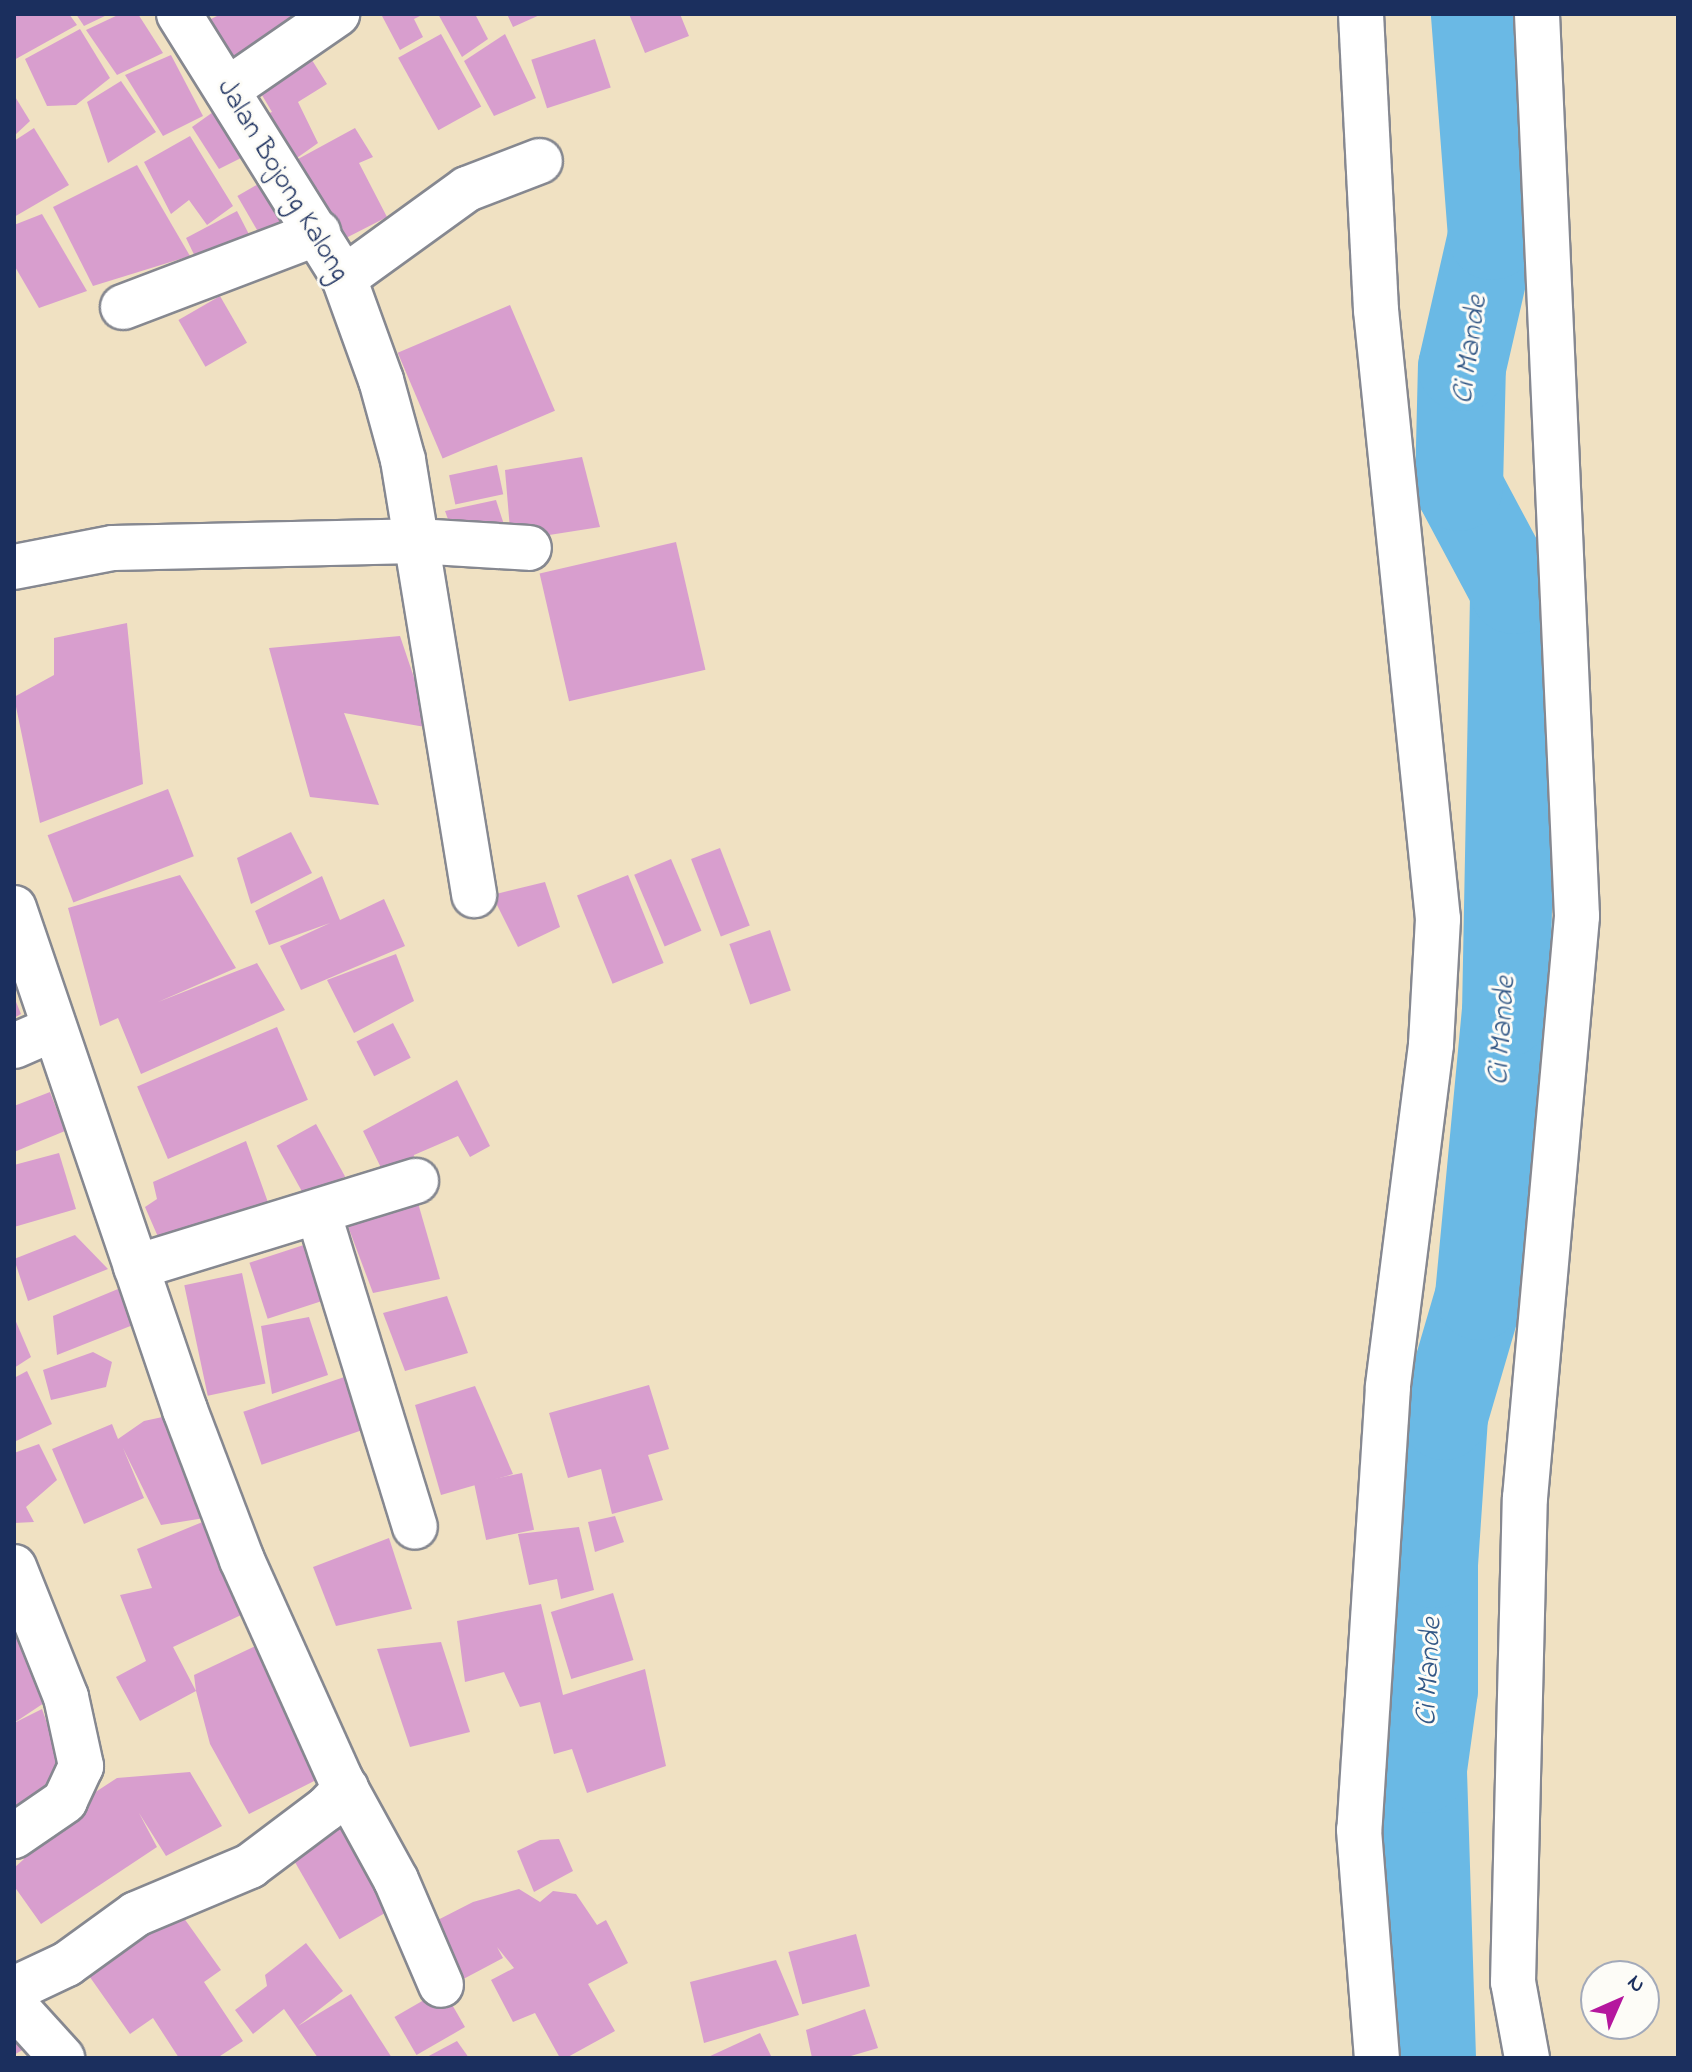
<!DOCTYPE html>
<style>
body{margin:0}
#map{position:relative;width:1692px;height:2072px;overflow:hidden;background:#f0e1c2;font-family:"Indie Flower",sans-serif}
div>[style]{position:absolute}
[style*='--x']{left:calc(var(--x)*1px);top:calc(var(--y)*1px);width:calc(var(--w)*1px);rotate:calc(var(--a)*1deg)}
.river>*{height:88px;margin:-44px;padding:0 44px;transform-origin:44px;border-radius:44px;background:#6ab9e5}
.building>*{inset:0;background:#d89ece;transform-origin:0 0}
.roads{filter:drop-shadow(2px 0 #868890) drop-shadow(-2px 0 #868890) drop-shadow(0 2px #868890) drop-shadow(0 -2px #868890)}
.minor>*{height:44px;margin:-22px;padding:0 22px;transform-origin:22px;border-radius:22px;background:#fff}
.tertiary>*{height:44px;margin:-22px;padding:0 22px;transform-origin:22px;border-radius:22px;background:#fff}
span{translate:-50% -50%;white-space:nowrap;text-align:center;line-height:1.15;-webkit-text-stroke:6px #fdfcf7;paint-order:stroke}
.street-label{font-size:28px;color:#1b2f5e}
.water-label{font-size:30px;color:#335886;font-style:italic}
.frame{position:absolute;inset:0;border:16px solid #1b2f5e;pointer-events:none}
.north{position:absolute;left:1580px;top:1960px;width:80px;height:80px;box-sizing:border-box;background:#fdfcf7;border:2px solid #a3aaba;border-radius:50%;rotate:45deg;font-size:22px;font-weight:700;line-height:32px;text-align:center;color:#1b2f5e}
.north::after{content:'';display:block;margin:auto;width:28px;height:36px;background:#b5179e;clip-path:polygon(50% 0,100% 100%,50% 72%,0 100%)}
</style>
<div id="map">
<div class="river">
<i style="--x:1432;--y:2058;--w:289;--a:-91.8"></i>
<i style="--x:1423;--y:1769;--w:80;--a:-82.1"></i>
<i style="--x:1434;--y:1690;--w:126;--a:-90"></i>
<i style="--x:1434;--y:1564;--w:148;--a:-86.1"></i>
<i style="--x:1444;--y:1416;--w:125;--a:-73.7"></i>
<i style="--x:1479;--y:1296;--w:284;--a:-84.6"></i>
<i style="--x:1506;--y:1013;--w:423;--a:-88.9"></i>
<i style="--x:1514;--y:590;--w:117;--a:-118.1"></i>
<i style="--x:1459;--y:487;--w:120;--a:-88.6"></i>
<i style="--x:1462;--y:367;--w:134;--a:-77.1"></i>
<i style="--x:1492;--y:236;--w:223;--a:-94.4"></i>
</div>
<div class="building">
<i style="clip-path:polygon(14px 14px,69px 14px,77px 25px,14px 60px)"></i>
<i style="clip-path:polygon(76px 14px,109px 14px,84px 26px)"></i>
<i style="clip-path:polygon(120px 14px,138px 14px,163px 53px,117px 75px,86px 30px)"></i>
<i style="clip-path:polygon(221px 14px,314px 14px,231px 72px,203px 23px)"></i>
<i style="clip-path:polygon(381px 14px,424px 14px,414px 19px,423px 37px,400px 50px)"></i>
<i style="clip-path:polygon(438px 14px,475px 14px,488px 39px,462px 57px)"></i>
<i style="clip-path:polygon(507px 14px,542px 14px,513px 27px)"></i>
<i style="clip-path:polygon(629px 14px,680px 14px,689px 36px,645px 53px)"></i>
<i style="clip-path:polygon(80px 29px,110px 78px,76px 105px,47px 106px,25px 59px)"></i>
<i style="left:441px;top:34px;width:83px;height:49px;rotate:61deg"></i>
<i style="clip-path:polygon(505px 34px,536px 98px,494px 116px,464px 61px)"></i>
<i style="left:595px;top:39px;width:51px;height:67px;rotate:72deg"></i>
<i style="clip-path:polygon(300px 41px,327px 84px,298px 102px,318px 143px,287px 165px,355px 128px,373px 157px,359px 163px,387px 217px,346px 238px,340px 232px,331px 234px,314px 212px,325px 206px,317px 188px,305px 191px,287px 165px,260px 116px,272px 112px,250px 75px)"></i>
<i style="clip-path:polygon(171px 55px,203px 116px,163px 136px,125px 75px)"></i>
<i style="clip-path:polygon(121px 81px,156px 132px,108px 163px,87px 102px)"></i>
<i style="clip-path:polygon(14px 95px,30px 121px,14px 136px)"></i>
<i style="clip-path:polygon(223px 105px,251px 153px,219px 169px,192px 127px)"></i>
<i style="clip-path:polygon(34px 128px,69px 185px,14px 217px,14px 141px)"></i>
<i style="clip-path:polygon(190px 136px,233px 206px,207px 225px,189px 200px,171px 214px,144px 162px)"></i>
<i style="clip-path:polygon(137px 165px,190px 256px,93px 286px,53px 207px)"></i>
<i style="left:272px;top:176px;width:58px;height:40px;rotate:60deg"></i>
<i style="clip-path:polygon(237px 211px,258px 252px,203px 273px,186px 238px)"></i>
<i style="clip-path:polygon(42px 214px,87px 291px,39px 308px,14px 265px,14px 225px)"></i>
<i style="left:220px;top:296px;width:54px;height:48px;rotate:60deg"></i>
<i style="left:510px;top:305px;width:115px;height:122px;rotate:67deg"></i>
<i style="clip-path:polygon(582px 457px,600px 527px,511px 541px,505px 470px)"></i>
<i style="left:497px;top:465px;width:30px;height:49px;rotate:78deg"></i>
<i style="clip-path:polygon(496px 500px,508px 537px,456px 541px,445px 511px)"></i>
<i style="left:676px;top:542px;width:131px;height:140px;rotate:77deg"></i>
<i style="clip-path:polygon(127px 623px,143px 784px,40px 823px,14px 697px,54px 675px,54px 638px)"></i>
<i style="clip-path:polygon(400px 636px,431px 728px,344px 713px,379px 805px,310px 797px,269px 648px)"></i>
<i style="left:168px;top:789px;width:72px;height:129px;rotate:69deg"></i>
<i style="clip-path:polygon(291px 832px,312px 873px,251px 904px,237px 858px)"></i>
<i style="left:720px;top:848px;width:83px;height:31px;rotate:69deg"></i>
<i style="left:671px;top:859px;width:78px;height:40px;rotate:67deg"></i>
<i style="clip-path:polygon(180px 875px,236px 968px,158px 1002px,257px 963px,285px 1010px,141px 1074px,118px 1018px,100px 1026px,68px 908px)"></i>
<i style="left:628px;top:875px;width:95px;height:55px;rotate:68deg"></i>
<i style="clip-path:polygon(322px 876px,340px 920px,384px 899px,405px 946px,301px 990px,280px 946px,330px 923px,269px 945px,255px 911px)"></i>
<i style="clip-path:polygon(545px 882px,560px 927px,518px 947px,492px 895px)"></i>
<i style="left:770px;top:930px;width:64px;height:43px;rotate:71deg"></i>
<i style="clip-path:polygon(396px 954px,414px 1001px,354px 1033px,327px 980px)"></i>
<i style="clip-path:polygon(14px 997px,21px 1014px,14px 1018px)"></i>
<i style="left:393px;top:1023px;width:39px;height:41px;rotate:63deg"></i>
<i style="left:277px;top:1027px;width:79px;height:152px;rotate:67deg"></i>
<i style="clip-path:polygon(457px 1080px,490px 1146px,470px 1157px,458px 1136px,414px 1155px,412px 1168px,388px 1182px,363px 1131px)"></i>
<i style="clip-path:polygon(50px 1092px,65px 1131px,14px 1152px,14px 1106px)"></i>
<i style="left:316px;top:1124px;width:60px;height:45px;rotate:61deg"></i>
<i style="clip-path:polygon(246px 1141px,275px 1222px,162px 1246px,145px 1207px,157px 1199px,153px 1182px)"></i>
<i style="clip-path:polygon(59px 1153px,76px 1209px,14px 1227px,14px 1165px)"></i>
<i style="clip-path:polygon(418px 1203px,440px 1279px,373px 1293px,346px 1221px)"></i>
<i style="clip-path:polygon(75px 1235px,108px 1269px,28px 1301px,14px 1259px)"></i>
<i style="left:316px;top:1241px;width:59px;height:70px;rotate:72deg"></i>
<i style="left:242px;top:1273px;width:113px;height:59px;rotate:78deg"></i>
<i style="clip-path:polygon(118px 1289px,133px 1325px,57px 1355px,53px 1316px)"></i>
<i style="clip-path:polygon(447px 1296px,468px 1353px,405px 1371px,383px 1313px)"></i>
<i style="clip-path:polygon(14px 1317px,31px 1357px,14px 1368px)"></i>
<i style="clip-path:polygon(309px 1317px,328px 1375px,272px 1394px,261px 1326px)"></i>
<i style="clip-path:polygon(93px 1352px,112px 1362px,106px 1387px,51px 1400px,43px 1370px)"></i>
<i style="clip-path:polygon(27px 1371px,52px 1424px,14px 1442px,14px 1378px)"></i>
<i style="left:353px;top:1374px;width:56px;height:116px;rotate:71deg"></i>
<i style="clip-path:polygon(649px 1385px,669px 1449px,648px 1455px,663px 1500px,612px 1514px,601px 1469px,568px 1478px,549px 1413px)"></i>
<i style="clip-path:polygon(475px 1386px,513px 1474px,441px 1495px,415px 1405px)"></i>
<i style="clip-path:polygon(181px 1413px,256px 1608px,173px 1647px,196px 1691px,194px 1675px,270px 1639px,324px 1776px,249px 1814px,210px 1744px,196px 1691px,140px 1721px,116px 1677px,146px 1661px,120px 1595px,152px 1588px,137px 1549px,217px 1516px,161px 1525px,123px 1448px,144px 1498px,84px 1524px,52px 1449px,112px 1424px,118px 1439px,144px 1421px)"></i>
<i style="clip-path:polygon(39px 1444px,57px 1480px,26px 1507px,34px 1522px,14px 1523px,14px 1453px)"></i>
<i style="left:522px;top:1473px;width:58px;height:49px;rotate:78deg"></i>
<i style="clip-path:polygon(615px 1516px,624px 1542px,595px 1552px,588px 1522px)"></i>
<i style="clip-path:polygon(579px 1527px,594px 1590px,561px 1599px,557px 1579px,529px 1585px,518px 1534px)"></i>
<i style="clip-path:polygon(389px 1538px,412px 1609px,336px 1626px,313px 1567px)"></i>
<i style="left:613px;top:1593px;width:70px;height:65px;rotate:73deg"></i>
<i style="clip-path:polygon(541px 1604px,563px 1695px,645px 1669px,666px 1766px,587px 1793px,572px 1749px,554px 1754px,540px 1702px,520px 1707px,504px 1672px,465px 1682px,457px 1621px)"></i>
<i style="clip-path:polygon(14px 1622px,62px 1691px,17px 1721px,14px 1721px)"></i>
<i style="clip-path:polygon(441px 1642px,470px 1732px,410px 1747px,377px 1649px)"></i>
<i style="clip-path:polygon(42px 1709px,70px 1788px,14px 1830px,14px 1723px)"></i>
<i style="clip-path:polygon(190px 1772px,222px 1826px,166px 1856px,139px 1813px,157px 1847px,41px 1924px,14px 1886px,14px 1868px,24px 1859px,14px 1845px,117px 1778px)"></i>
<i style="left:348px;top:1820px;width:99px;height:67px;rotate:60deg"></i>
<i style="clip-path:polygon(559px 1839px,573px 1871px,534px 1892px,517px 1851px,540px 1840px)"></i>
<i style="clip-path:polygon(519px 1889px,540px 1902px,553px 1891px,576px 1894px,597px 1925px,606px 1920px,628px 1963px,588px 1984px,615px 2031px,566px 2058px,560px 2058px,535px 2013px,513px 2022px,491px 1980px,514px 1968px,497px 1947px,503px 1958px,454px 1984px,424px 1927px,473px 1902px)"></i>
<i style="clip-path:polygon(171px 1900px,221px 1970px,204px 1982px,243px 2041px,217px 2058px,179px 2058px,153px 2018px,130px 2034px,80px 1963px)"></i>
<i style="left:856px;top:1934px;width:54px;height:70px;rotate:75deg"></i>
<i style="clip-path:polygon(306px 1943px,343px 1991px,298px 2026px,351px 1994px,392px 2058px,318px 2058px,284px 2009px,253px 2034px,235px 2010px,267px 1986px,265px 1975px)"></i>
<i style="clip-path:polygon(776px 1960px,799px 2015px,704px 2043px,690px 1982px)"></i>
<i style="left:443px;top:1989px;width:44px;height:56px;rotate:60deg"></i>
<i style="clip-path:polygon(865px 2009px,878px 2048px,844px 2058px,812px 2058px,806px 2030px)"></i>
<i style="clip-path:polygon(14px 2016px,32px 2044px,14px 2055px)"></i>
<i style="clip-path:polygon(760px 2033px,772px 2058px,706px 2058px)"></i>
<i style="clip-path:polygon(457px 2041px,469px 2058px,425px 2058px)"></i>
</div>
<div class="roads">
<div class="minor">
<i style="--x:179;--y:14;--w:311;--a:58"></i>
<i style="--x:344;--y:278;--w:109;--a:70.1"></i>
<i style="--x:381;--y:380;--w:83;--a:74.6"></i>
<i style="--x:403;--y:460;--w:441;--a:80.7"></i>
<i style="--x:1361;--y:14;--w:296;--a:87.1"></i>
<i style="--x:1376;--y:310;--w:612;--a:84.19"></i>
<i style="--x:1438;--y:919;--w:126;--a:93.2"></i>
<i style="--x:1431;--y:1045;--w:345;--a:97.2"></i>
<i style="--x:1388;--y:1387;--w:444;--a:93.7"></i>
<i style="--x:1359;--y:1830;--w:229;--a:85.5"></i>
<i style="--x:227;--y:90;--w:134;--a:-34.6"></i>
<i style="--x:344;--y:278;--w:152;--a:-35.9"></i>
<i style="--x:467;--y:189;--w:78;--a:-21"></i>
<i style="--x:123;--y:307;--w:209;--a:-20.8"></i>
<i style="--x:14;--y:567;--w:101;--a:-10.9"></i>
<i style="--x:113;--y:548;--w:303;--a:-1.3"></i>
<i style="--x:416;--y:541;--w:113;--a:3.5"></i>
<i style="--x:14;--y:908;--w:530;--a:71.19"></i>
<i style="--x:185;--y:1410;--w:160;--a:69.2"></i>
<i style="--x:242;--y:1560;--w:241;--a:65.8"></i>
<i style="--x:341;--y:1780;--w:114;--a:61.2"></i>
<i style="--x:396;--y:1880;--w:114;--a:66.8"></i>
<i style="--x:14;--y:1046;--w:43;--a:-23.6"></i>
<i style="--x:319;--y:1215;--w:326;--a:72.9"></i>
<i style="--x:136;--y:1267;--w:293;--a:-17.1"></i>
<i style="--x:14;--y:1567;--w:140;--a:68.2"></i>
<i style="--x:66;--y:1697;--w:71;--a:77.7"></i>
<i style="--x:81;--y:1766;--w:38;--a:115"></i>
<i style="--x:65;--y:1801;--w:62;--a:145.5"></i>
<i style="--x:14;--y:1989;--w:59;--a:-25.3"></i>
<i style="--x:67;--y:1964;--w:85;--a:-35.9"></i>
<i style="--x:136;--y:1914;--w:124;--a:-22.8"></i>
<i style="--x:250;--y:1866;--w:95;--a:-36.9"></i>
<i style="--x:326;--y:1809;--w:29;--a:-46"></i>
<i style="--x:1527;--y:2058;--w:77;--a:-100.4"></i>
<i style="--x:1513;--y:1982;--w:484;--a:-88.6"></i>
<i style="--x:1525;--y:1498;--w:584;--a:-84.89"></i>
<i style="--x:1577;--y:916;--w:903;--a:-92.54"></i>
</div>
<div class="tertiary">
<i style="--x:14;--y:2005;--w:72;--a:47.8"></i>
</div>
</div>
<div class="street-label">
<span style="left:282px;top:181px;rotate:59deg">Jalan Bojong Kalong</span>
</div>
<div class="water-label">
<span style="left:1471px;top:350px;rotate:-82deg">Ci Mande</span>
<span style="left:1503px;top:1031px;rotate:-86deg">Ci Mande</span>
<span style="left:1430px;top:1672px;rotate:-87deg">Ci Mande</span>
</div>
<div class="frame"></div>
<div class="north">N</div>
</div>
